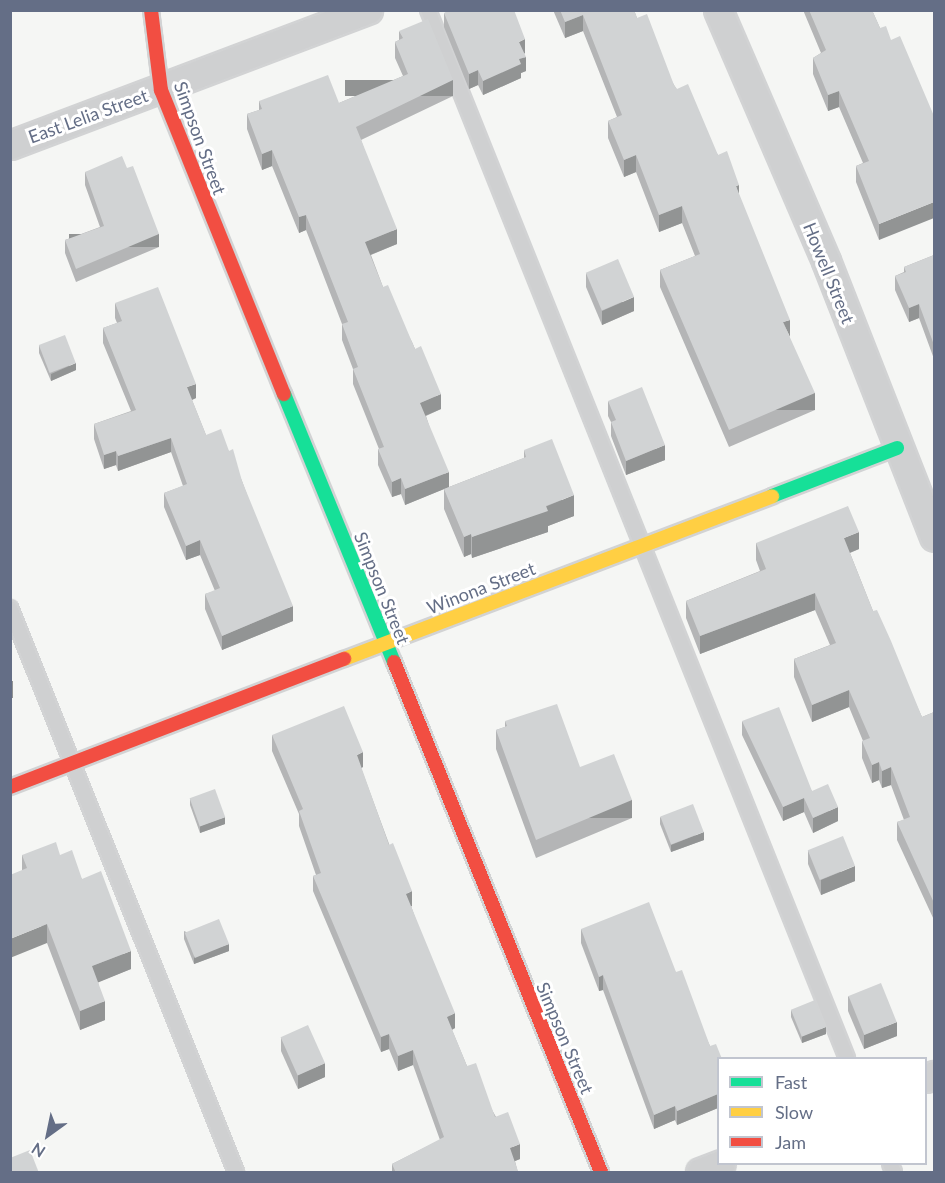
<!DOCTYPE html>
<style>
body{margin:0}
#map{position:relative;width:945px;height:1183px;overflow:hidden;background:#f5f6f4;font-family:Lato,sans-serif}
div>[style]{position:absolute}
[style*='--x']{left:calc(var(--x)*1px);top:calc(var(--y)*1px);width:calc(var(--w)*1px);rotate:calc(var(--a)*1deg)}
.roads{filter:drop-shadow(2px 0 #d2d3d4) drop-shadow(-2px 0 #d2d3d4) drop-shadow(0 2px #d2d3d4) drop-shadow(0 -2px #d2d3d4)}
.lane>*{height:14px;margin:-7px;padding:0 7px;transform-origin:7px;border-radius:7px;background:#cfd0d1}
.street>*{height:27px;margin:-13.5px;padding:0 13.5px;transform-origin:13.5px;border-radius:13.5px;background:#cfd0d1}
.fast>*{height:14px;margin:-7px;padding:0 7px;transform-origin:7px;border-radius:7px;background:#16e098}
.slow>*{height:14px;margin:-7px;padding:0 7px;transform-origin:7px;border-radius:7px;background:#ffcf43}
.jam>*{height:14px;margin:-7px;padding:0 7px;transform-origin:7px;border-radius:7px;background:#f24e42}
.wall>*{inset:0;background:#b4b5b6}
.shaded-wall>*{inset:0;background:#929494;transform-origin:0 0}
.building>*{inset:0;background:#d1d3d4;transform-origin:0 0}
span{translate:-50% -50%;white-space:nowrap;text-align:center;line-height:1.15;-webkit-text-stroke:6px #fff;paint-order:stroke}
.street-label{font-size:18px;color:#646e86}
.frame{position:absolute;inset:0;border:12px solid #646e86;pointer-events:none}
.legend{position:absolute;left:717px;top:1057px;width:210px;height:108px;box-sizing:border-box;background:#fff;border:2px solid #c1c5cf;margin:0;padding:8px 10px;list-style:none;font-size:18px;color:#646e86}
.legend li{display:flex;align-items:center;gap:12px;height:30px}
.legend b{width:30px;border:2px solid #c1c5cf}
.north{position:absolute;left:18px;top:1105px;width:60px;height:60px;-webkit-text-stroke:4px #fff;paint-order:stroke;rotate:213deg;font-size:16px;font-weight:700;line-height:24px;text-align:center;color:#646e86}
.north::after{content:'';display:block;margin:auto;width:21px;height:27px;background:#646e86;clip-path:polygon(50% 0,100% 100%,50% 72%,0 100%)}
</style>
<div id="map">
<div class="roads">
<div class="lane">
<i style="--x:428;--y:10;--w:1129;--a:68.21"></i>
<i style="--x:10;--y:608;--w:608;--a:68.16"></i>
<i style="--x:890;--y:1164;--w:9;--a:63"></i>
</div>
<div class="street">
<i style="--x:718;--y:10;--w:273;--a:66.7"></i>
<i style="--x:826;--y:261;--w:296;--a:68.6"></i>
<i style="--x:10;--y:145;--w:383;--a:-20.7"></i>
<i style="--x:926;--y:1078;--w:9;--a:-21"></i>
<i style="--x:700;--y:1172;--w:22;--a:-21"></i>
</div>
<div class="fast">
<i style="--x:284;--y:394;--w:290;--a:67.7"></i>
<i style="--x:772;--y:496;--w:134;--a:-21"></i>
</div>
<div class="slow">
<i style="--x:344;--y:659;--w:458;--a:-20.8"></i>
</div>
<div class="jam">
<i style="--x:151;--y:10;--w:81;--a:82.9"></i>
<i style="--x:161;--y:90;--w:328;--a:68"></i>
<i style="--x:394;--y:662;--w:550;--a:67.91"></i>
<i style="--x:10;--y:787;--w:358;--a:-21"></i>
</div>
</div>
<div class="wall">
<i style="clip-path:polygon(553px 10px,634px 10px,637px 18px,674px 85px,718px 155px,739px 196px,815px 410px,729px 447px,660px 287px,660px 270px,695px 256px,682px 223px,659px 232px,636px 172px,624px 177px,608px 138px,608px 121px,617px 117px,583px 31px,565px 38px)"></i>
<i style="clip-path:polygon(803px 10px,872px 10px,880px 28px,879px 240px,856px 182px,856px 166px,863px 163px,839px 107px,828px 111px,813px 74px,813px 58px,821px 53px)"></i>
<i style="clip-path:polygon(444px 13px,525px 53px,524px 54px,526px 71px,521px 73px,521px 78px,483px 95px,478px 85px,469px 89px,444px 27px)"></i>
<i style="clip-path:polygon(399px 31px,453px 96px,361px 140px,397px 244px,371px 255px,383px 287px,412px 342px,441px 409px,426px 416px,449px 487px,524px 458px,524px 450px,574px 516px,548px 526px,548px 532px,472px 558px,471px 554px,464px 557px,444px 509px,444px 489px,405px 505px,401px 494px,392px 497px,378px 465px,378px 449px,379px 449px,353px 384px,353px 369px,342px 340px,342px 324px,306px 230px,299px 233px,272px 166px,262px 170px,247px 129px,247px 114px,259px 110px,259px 101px,339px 103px,403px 76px,395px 58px,395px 42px,399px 40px)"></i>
<i style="clip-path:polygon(127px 168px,159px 247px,76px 282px,65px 253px,65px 240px,100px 227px,85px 185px,85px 172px)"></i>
<i style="clip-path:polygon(934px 255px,934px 359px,919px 318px,909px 322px,895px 290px,895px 276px,904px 272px,904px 267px)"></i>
<i style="clip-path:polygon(586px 273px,634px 311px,602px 325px,586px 287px)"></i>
<i style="clip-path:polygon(115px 303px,196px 398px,192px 400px,206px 435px,229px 451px,242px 481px,293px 621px,222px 650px,205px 609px,205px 594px,215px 591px,200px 555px,186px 560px,164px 507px,164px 493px,183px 486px,171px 452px,118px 471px,116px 465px,104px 469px,94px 439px,94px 424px,131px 411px,103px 343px,103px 328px,117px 323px,115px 318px)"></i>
<i style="clip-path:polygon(39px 345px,76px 370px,51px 381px,39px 353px)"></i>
<i style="clip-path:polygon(608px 401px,665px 460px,626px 475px,611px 436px,611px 422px,608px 416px)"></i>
<i style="clip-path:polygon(756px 543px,859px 549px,850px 553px,873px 611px,922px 717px,934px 712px,934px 920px,897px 840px,897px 822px,904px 820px,891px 785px,882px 788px,879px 780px,872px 783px,862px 758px,862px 741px,863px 741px,849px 707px,812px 722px,794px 677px,794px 659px,830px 645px,815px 610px,700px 654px,686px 618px,686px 601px,760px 571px,756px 560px)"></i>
<i style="clip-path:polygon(505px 721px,632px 818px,536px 858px,496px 749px,496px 730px,505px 727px)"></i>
<i style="clip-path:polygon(742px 721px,812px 791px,838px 821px,813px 833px,804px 812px,783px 821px,742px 735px)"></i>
<i style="clip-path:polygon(272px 735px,363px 767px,361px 768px,412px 906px,411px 906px,455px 1028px,452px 1030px,467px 1066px,520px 1159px,515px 1161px,518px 1173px,392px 1173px,392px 1164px,440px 1140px,413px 1065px,398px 1071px,389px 1049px,381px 1052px,313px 891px,313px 876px,316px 875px,299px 826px,299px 814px,272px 751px)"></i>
<i style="clip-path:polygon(190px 798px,225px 824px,200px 833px,190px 805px)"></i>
<i style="clip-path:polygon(660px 817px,704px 840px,671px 852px,660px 824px)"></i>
<i style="clip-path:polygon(808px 850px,855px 881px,821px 895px,808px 864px)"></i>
<i style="clip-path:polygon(22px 855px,60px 855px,82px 879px,131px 969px,98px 982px,105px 1020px,80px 1030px,47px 943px,22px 870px)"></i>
<i style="clip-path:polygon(581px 929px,676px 972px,710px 1046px,718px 1059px,718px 1108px,677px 1125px,675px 1120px,654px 1129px,603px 990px,599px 991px,581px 943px)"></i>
<i style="clip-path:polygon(184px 931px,229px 951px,194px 964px,184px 939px)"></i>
<i style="clip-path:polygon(848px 996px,897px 1036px,864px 1049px,848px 1011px)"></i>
<i style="clip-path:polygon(791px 1010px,826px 1034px,802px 1043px,791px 1017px)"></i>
<i style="clip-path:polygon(281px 1037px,325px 1077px,298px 1089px,281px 1051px)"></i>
</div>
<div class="shaded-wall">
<i style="clip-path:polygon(583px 15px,583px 31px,565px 38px,565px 22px)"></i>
<i style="clip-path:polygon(525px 39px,525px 53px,519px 56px,519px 42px)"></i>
<i style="clip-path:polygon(526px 57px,526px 71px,521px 73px,521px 78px,483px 95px,483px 81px,519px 59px)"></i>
<i style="clip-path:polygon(478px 70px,478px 85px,469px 89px,469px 74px)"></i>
<i style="left:453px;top:80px;width:16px;height:108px;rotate:90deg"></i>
<i style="clip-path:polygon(839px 91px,839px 107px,828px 111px,828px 95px)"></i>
<i style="clip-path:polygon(272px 150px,272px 166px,262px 170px,262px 154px)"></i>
<i style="clip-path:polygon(636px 155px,636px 172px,624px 177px,624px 160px)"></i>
<i style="clip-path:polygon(739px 185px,739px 202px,736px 186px)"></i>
<i style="clip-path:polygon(934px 202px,934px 218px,879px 240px,879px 224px)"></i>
<i style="clip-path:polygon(682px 206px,682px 223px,659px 232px,659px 215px)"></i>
<i style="clip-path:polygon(306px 215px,306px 230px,299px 233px,299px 217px)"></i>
<i style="clip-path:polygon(397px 229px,397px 244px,365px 257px,365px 242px)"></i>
<i style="left:159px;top:234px;width:13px;height:90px;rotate:90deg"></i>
<i style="clip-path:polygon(634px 297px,634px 311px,602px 325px,602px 311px)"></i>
<i style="clip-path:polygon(919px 304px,919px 318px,909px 322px,909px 308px)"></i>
<i style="clip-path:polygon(790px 320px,790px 337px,783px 322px)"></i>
<i style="clip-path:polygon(76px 363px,76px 370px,51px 381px,51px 374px)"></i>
<i style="clip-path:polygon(196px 384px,196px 398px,187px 402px,187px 387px)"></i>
<i style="left:815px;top:393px;width:17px;height:94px;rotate:90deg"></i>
<i style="clip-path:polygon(441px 394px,441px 409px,420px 418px,420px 403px)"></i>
<i style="clip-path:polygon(171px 438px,171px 452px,118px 471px,118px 456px)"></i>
<i style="clip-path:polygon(665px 445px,665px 460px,626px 475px,626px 461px)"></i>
<i style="clip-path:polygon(116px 451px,116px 465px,104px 469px,104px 455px)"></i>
<i style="clip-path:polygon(449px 472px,449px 487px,405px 505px,405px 489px)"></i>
<i style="clip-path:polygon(401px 478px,401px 494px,392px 497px,392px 482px)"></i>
<i style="clip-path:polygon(574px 495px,574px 516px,548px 526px,548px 532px,472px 558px,472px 537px)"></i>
<i style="clip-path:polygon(859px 532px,859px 549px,844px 555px,844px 538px)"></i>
<i style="clip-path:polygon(471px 534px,471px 554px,464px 557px,464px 537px)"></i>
<i style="clip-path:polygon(200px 540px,200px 555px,186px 560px,186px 546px)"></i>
<i style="clip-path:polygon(815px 593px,815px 610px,700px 654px,700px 636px)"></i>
<i style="clip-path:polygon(293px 606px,293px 621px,222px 650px,222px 636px)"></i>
<i style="left:13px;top:681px;width:17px;height:3px;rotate:90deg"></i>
<i style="clip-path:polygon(849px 690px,849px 707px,812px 722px,812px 705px)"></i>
<i style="clip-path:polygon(363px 752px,363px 767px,357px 770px,357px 755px)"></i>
<i style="clip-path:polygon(879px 762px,879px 780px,872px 783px,872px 765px)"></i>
<i style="clip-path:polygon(891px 767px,891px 785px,882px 788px,882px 771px)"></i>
<i style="clip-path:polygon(804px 798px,804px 812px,783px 821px,783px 807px)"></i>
<i style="left:632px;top:800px;width:18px;height:104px;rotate:90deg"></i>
<i style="clip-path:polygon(838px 807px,838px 821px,813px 833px,813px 818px)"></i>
<i style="clip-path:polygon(225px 817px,225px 824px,200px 833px,200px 826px)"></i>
<i style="clip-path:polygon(704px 832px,704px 840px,671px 852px,671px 845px)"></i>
<i style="clip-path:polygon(855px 866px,855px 881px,821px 895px,821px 880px)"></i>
<i style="clip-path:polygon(412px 891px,412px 906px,406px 909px,406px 894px)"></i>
<i style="clip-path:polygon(47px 924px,47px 943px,10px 958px,10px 939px)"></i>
<i style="clip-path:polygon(229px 944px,229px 951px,194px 964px,194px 956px)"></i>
<i style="clip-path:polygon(131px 951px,131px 969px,92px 985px,92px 966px)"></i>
<i style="clip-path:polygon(603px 975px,603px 990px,599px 991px,599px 977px)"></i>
<i style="clip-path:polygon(105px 1001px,105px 1020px,80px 1030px,80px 1011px)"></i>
<i style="clip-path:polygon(455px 1013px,455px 1028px,447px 1032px,447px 1017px)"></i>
<i style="clip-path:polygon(897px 1022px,897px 1036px,864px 1049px,864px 1035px)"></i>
<i style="clip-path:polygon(826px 1027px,826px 1034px,802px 1043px,802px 1036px)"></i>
<i style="clip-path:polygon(389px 1034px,389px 1049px,381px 1052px,381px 1037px)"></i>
<i style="clip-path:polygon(413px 1050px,413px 1065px,398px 1071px,398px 1056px)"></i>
<i style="clip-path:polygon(325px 1063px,325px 1077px,298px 1089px,298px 1075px)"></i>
<i style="clip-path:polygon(718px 1094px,718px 1108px,677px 1125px,677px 1111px)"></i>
<i style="clip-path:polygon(675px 1106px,675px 1120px,654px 1129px,654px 1115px)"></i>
<i style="clip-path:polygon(520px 1144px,520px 1159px,510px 1163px,510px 1148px)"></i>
</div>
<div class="building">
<i style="clip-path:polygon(449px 10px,514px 10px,525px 39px,519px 42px,526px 57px,519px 59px,521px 64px,483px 81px,478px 70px,469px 74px,444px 13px)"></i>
<i style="clip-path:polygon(560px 10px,634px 10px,637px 18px,647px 14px,674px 85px,677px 89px,688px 84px,718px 155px,727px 151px,739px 185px,736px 186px,790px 320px,783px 322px,815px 393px,729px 430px,660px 270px,700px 254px,682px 206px,659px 215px,636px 155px,624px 160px,608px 121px,622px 115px,583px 15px,565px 22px)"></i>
<i style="clip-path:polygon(809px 10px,872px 10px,880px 28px,886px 26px,891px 40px,900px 36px,934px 116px,934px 202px,879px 224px,856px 166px,869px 161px,839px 91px,828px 95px,813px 58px,826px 50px)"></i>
<i style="clip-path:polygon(428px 19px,453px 80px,356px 127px,397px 229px,365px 242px,383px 287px,388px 285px,412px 342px,415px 349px,421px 346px,441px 394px,420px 403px,449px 472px,405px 489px,401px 478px,392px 482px,378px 449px,384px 447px,353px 369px,358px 367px,342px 324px,348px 322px,306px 215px,299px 217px,272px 150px,262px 154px,247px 114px,262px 109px,259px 101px,328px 75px,339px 103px,408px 74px,395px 42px,403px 38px,399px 31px)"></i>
<i style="clip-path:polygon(122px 156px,127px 168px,133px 166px,159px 234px,76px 269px,65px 240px,104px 226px,85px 172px)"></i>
<i style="clip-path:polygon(934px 255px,934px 345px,919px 304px,909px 308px,895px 276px,906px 272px,904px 267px)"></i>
<i style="left:618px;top:259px;width:41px;height:35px;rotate:67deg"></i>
<i style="clip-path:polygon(158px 287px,196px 384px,187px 387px,206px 435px,221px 429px,229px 451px,233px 449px,242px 481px,293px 606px,222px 636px,205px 594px,220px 588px,200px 540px,186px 546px,164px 493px,187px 484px,171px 438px,118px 456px,116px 451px,104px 455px,94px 424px,136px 410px,103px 328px,122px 321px,115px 303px)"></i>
<i style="left:65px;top:335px;width:30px;height:28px;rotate:69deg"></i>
<i style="clip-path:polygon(642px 387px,665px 445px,626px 461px,611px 422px,616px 420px,608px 401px)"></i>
<i style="clip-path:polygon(552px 439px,574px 495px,546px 506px,548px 511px,472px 537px,471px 534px,464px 537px,444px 489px,526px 457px,524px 450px)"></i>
<i style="clip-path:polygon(848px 506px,859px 532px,844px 538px,873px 611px,877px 610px,891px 641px,922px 717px,934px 712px,934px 903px,897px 822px,910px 817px,891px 767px,882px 771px,879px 762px,872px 765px,862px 741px,870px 738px,849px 690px,812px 705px,794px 659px,836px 643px,815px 593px,700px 636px,686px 601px,766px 569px,756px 543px)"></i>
<i style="clip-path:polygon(557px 704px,580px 767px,614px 754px,632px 800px,536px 840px,496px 730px,507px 726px,505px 721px)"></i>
<i style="clip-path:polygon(344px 706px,363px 752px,357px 755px,389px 845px,393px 843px,412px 891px,406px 894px,455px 1013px,447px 1017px,467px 1066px,476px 1063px,495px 1117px,508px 1112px,520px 1144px,510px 1148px,518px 1171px,514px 1173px,396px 1173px,392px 1164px,444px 1137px,413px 1050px,398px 1056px,389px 1034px,381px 1037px,313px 876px,321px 873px,299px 811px,303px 809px,272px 735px)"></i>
<i style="clip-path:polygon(779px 707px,812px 791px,828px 784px,838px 807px,813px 818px,804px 798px,783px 807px,742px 721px)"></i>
<i style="left:215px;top:789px;width:30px;height:27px;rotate:70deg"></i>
<i style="left:693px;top:804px;width:30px;height:35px;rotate:69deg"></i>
<i style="left:843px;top:836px;width:32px;height:38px;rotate:68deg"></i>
<i style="clip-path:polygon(56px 842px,60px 855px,72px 850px,82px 879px,101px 871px,131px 951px,92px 966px,105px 1001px,80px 1011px,47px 924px,10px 939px,10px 875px,27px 868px,22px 855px)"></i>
<i style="clip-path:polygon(649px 902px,676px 972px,682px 970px,710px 1046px,716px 1044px,722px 1059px,718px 1059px,718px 1094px,677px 1111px,675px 1106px,654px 1115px,603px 975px,599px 977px,581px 929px)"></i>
<i style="left:219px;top:919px;width:27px;height:37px;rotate:68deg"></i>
<i style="left:881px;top:983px;width:42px;height:35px;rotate:68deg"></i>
<i style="left:815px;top:1000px;width:29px;height:26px;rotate:68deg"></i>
<i style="left:308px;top:1025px;width:42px;height:30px;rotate:66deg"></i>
<i style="clip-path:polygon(30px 1150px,39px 1173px,10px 1173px,10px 1158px)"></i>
</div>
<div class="street-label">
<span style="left:88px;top:116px;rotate:-20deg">East Lelia Street</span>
<span style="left:200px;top:138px;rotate:70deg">Simpson Street</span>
<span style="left:829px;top:273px;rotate:68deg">Howell Street</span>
<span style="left:382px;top:588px;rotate:68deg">Simpson Street</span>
<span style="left:481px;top:588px;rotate:-21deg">Winona Street</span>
<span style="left:565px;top:1038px;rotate:67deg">Simpson Street</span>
</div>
<div class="frame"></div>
<ul class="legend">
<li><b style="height:8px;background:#16e098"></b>Fast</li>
<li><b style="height:8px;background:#ffcf43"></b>Slow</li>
<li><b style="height:8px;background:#f24e42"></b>Jam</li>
</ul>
<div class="north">N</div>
</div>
